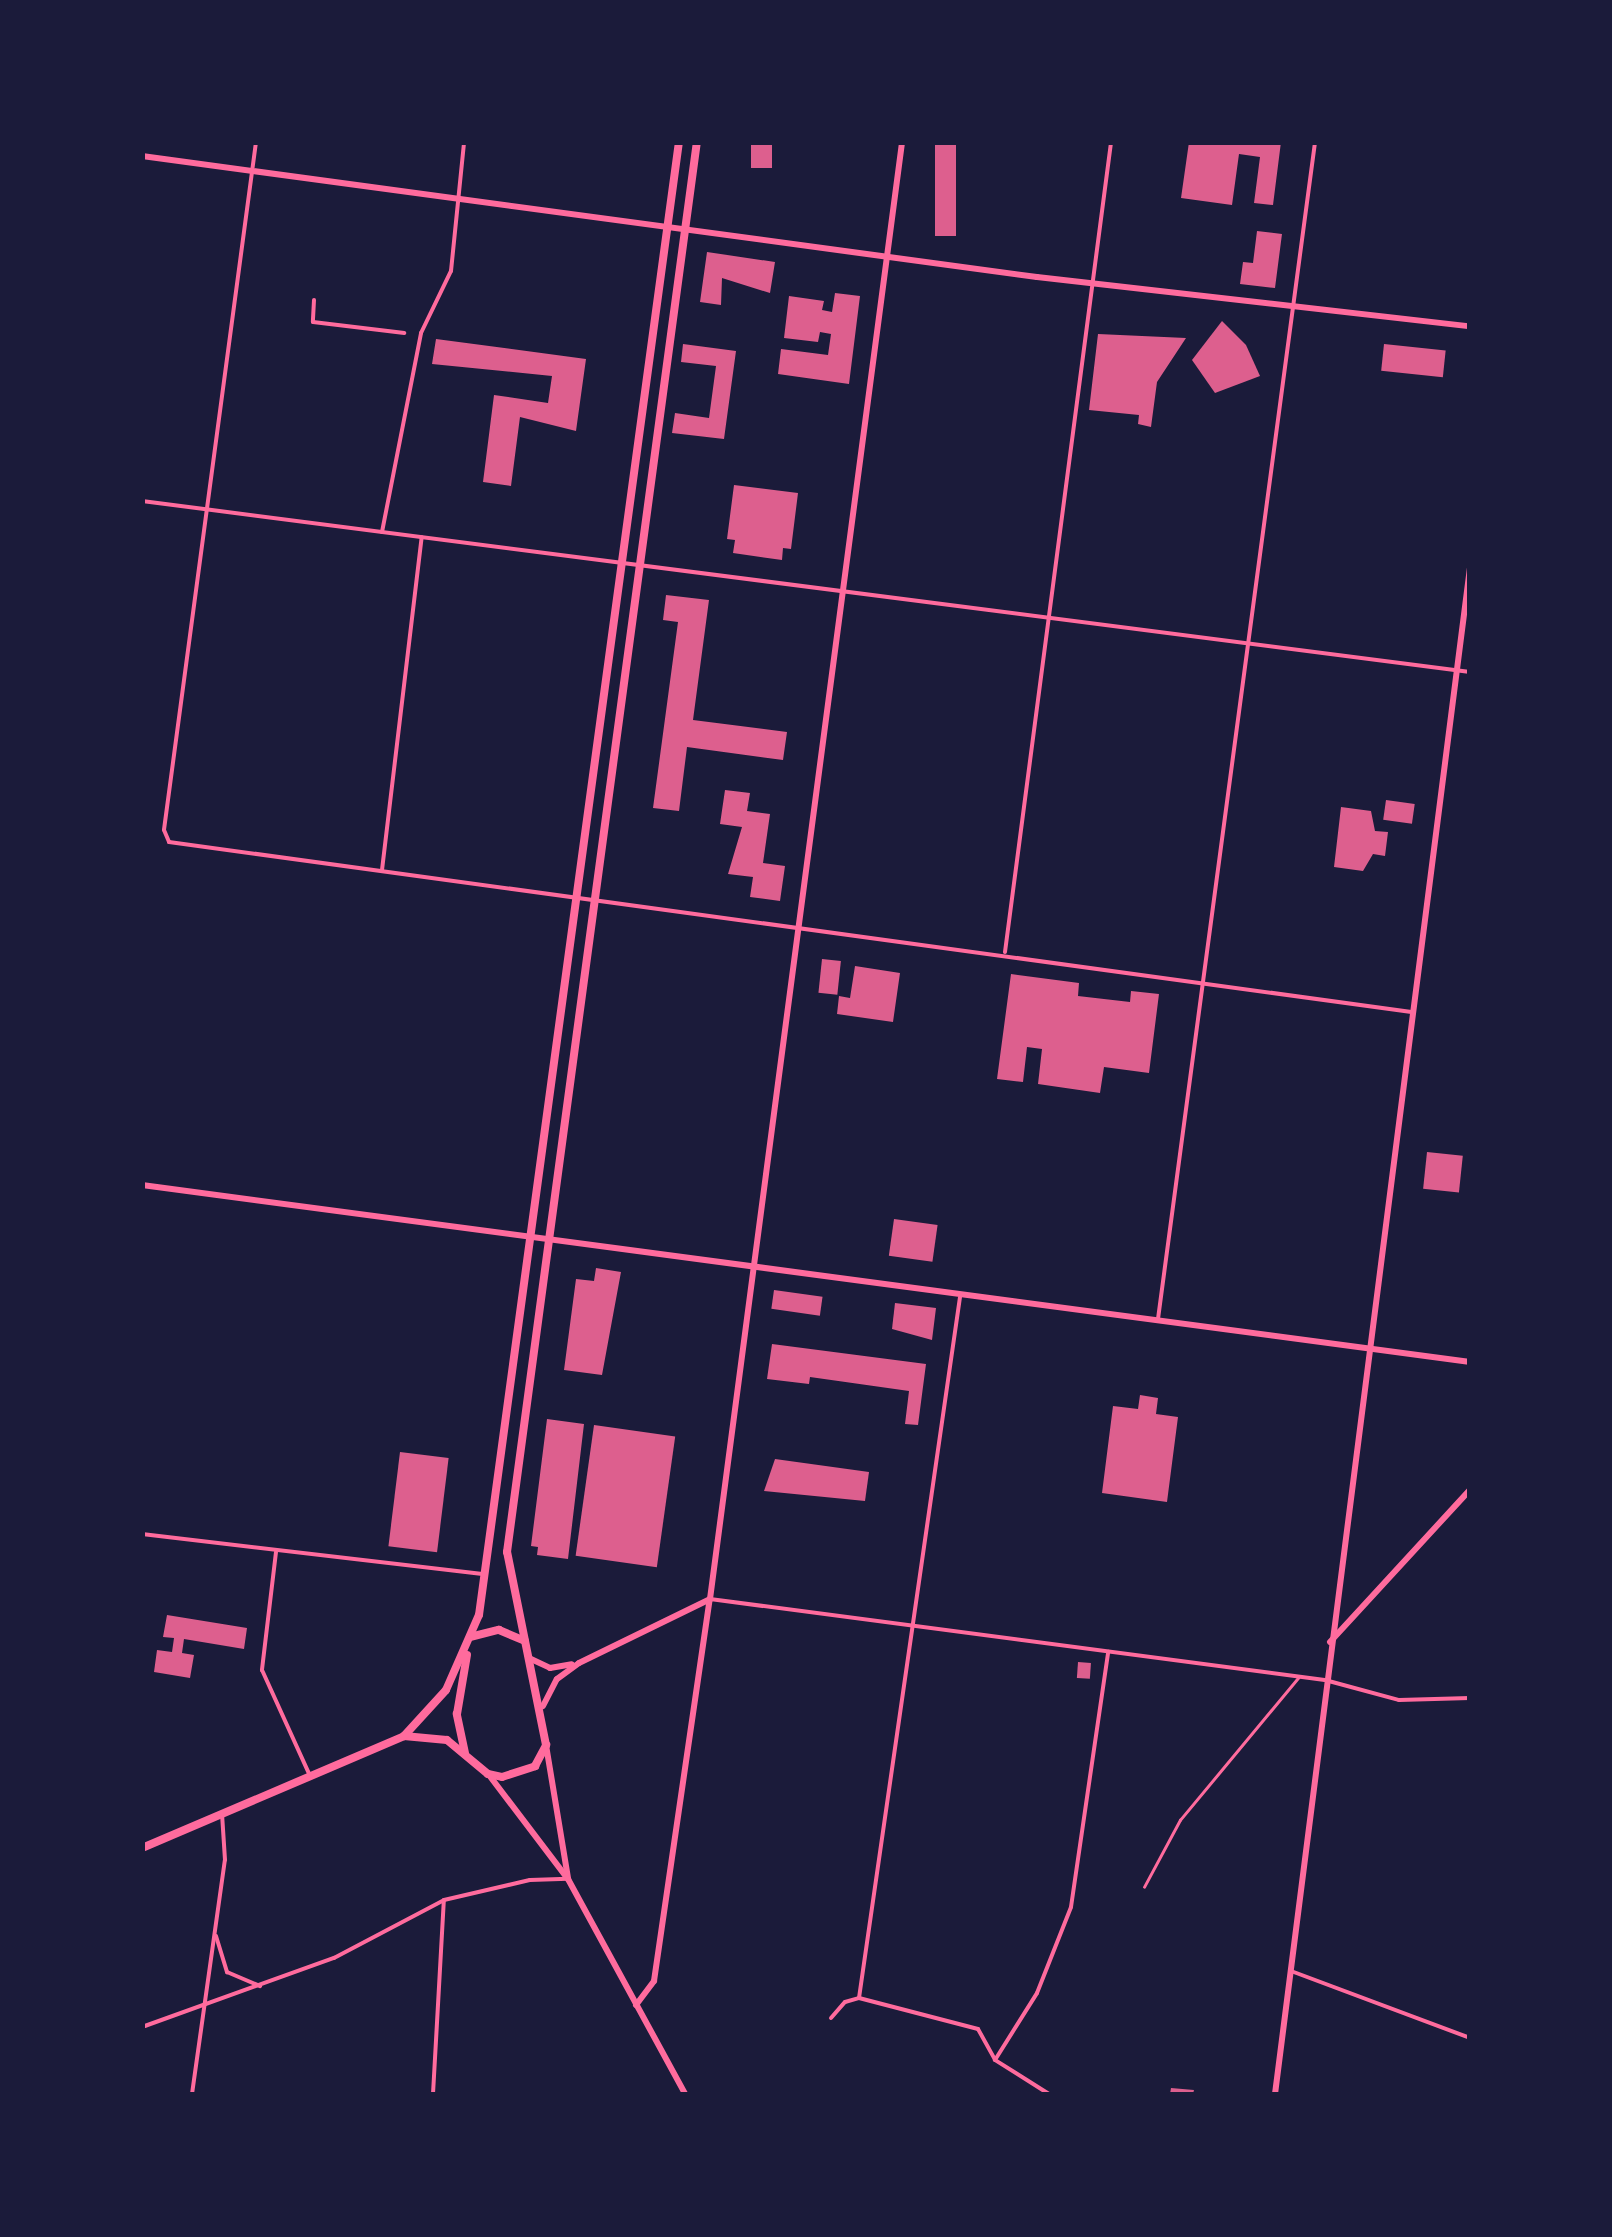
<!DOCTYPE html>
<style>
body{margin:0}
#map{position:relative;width:1612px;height:2237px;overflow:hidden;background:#1b1b3a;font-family:"Golos Text",sans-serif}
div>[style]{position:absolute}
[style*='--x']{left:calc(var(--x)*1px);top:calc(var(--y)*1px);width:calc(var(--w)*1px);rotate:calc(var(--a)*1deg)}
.building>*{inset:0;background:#dd5f8e;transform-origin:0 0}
.service>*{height:2.5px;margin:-1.25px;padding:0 1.25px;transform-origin:1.25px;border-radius:1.25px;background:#ff6b9d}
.minor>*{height:4px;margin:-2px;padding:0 2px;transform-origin:2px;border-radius:2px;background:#ff6b9d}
.secondary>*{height:6px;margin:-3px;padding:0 3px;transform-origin:3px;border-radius:3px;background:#ff6b9d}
.primary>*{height:8px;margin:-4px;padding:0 4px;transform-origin:4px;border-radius:4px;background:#ff6b9d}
span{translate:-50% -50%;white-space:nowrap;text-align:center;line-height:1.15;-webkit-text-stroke:10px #1b1b3a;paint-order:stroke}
.frame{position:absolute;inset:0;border:145px solid #1b1b3a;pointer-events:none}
</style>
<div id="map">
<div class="building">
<i style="left:751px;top:142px;width:21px;height:26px"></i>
<i style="left:935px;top:142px;width:21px;height:94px"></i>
<i style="clip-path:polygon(1189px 142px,1281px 142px,1273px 205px,1254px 203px,1260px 157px,1239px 154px,1232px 205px,1181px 198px)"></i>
<i style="clip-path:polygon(1257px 231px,1282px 234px,1275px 288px,1240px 284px,1243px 262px,1253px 263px)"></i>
<i style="clip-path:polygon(707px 252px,775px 262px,770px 293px,722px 278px,721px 305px,700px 302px)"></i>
<i style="clip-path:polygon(835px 293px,860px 296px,849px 384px,778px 374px,781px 349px,828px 355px,831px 334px,820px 332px,818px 342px,784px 338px,789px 296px,824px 301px,822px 310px,832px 312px)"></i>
<i style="clip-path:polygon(1222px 321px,1246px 345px,1260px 376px,1215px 393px,1192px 360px)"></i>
<i style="clip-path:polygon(1098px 334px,1186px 338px,1157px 382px,1151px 427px,1138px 424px,1139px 415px,1089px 410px)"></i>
<i style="clip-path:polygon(436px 339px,586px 359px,576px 431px,520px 417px,511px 486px,483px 482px,494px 395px,548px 403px,552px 376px,432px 364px)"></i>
<i style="clip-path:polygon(683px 344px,736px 351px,724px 439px,672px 433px,675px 413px,709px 418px,716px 366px,681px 362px)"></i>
<i style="left:1384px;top:344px;width:62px;height:27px;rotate:6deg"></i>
<i style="clip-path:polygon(734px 485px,798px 493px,791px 549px,783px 548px,782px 560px,733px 553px,735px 540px,727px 539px)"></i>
<i style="clip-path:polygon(666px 595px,709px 600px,693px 720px,787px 732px,783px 760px,687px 747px,679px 811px,653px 808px,678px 622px,663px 620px)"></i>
<i style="clip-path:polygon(725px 790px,750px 793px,747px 811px,770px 814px,763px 863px,785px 866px,780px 901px,750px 897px,753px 877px,728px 874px,742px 827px,720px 824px)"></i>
<i style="left:1386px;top:800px;width:29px;height:20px;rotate:8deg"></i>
<i style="clip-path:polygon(1341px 807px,1371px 811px,1375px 831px,1388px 832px,1385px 856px,1373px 854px,1363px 871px,1334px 867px)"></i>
<i style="left:822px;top:959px;width:19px;height:34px;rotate:6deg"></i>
<i style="clip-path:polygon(855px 966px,900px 973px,893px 1022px,837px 1014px,839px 996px,850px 998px)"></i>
<i style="clip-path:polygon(1011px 974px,1079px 983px,1078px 996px,1130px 1002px,1131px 991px,1159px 994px,1149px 1073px,1104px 1067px,1100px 1093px,1038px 1084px,1042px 1049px,1027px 1047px,1023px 1082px,997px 1079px)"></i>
<i style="left:1427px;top:1152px;width:36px;height:37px;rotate:6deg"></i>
<i style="left:894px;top:1219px;width:44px;height:37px;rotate:8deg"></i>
<i style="clip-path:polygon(596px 1268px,621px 1272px,602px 1375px,564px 1370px,576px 1279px,594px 1281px)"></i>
<i style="left:774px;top:1290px;width:49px;height:19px;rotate:8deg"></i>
<i style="clip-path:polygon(895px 1303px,936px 1308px,932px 1340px,892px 1329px)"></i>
<i style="clip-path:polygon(772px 1344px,926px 1364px,918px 1425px,905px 1424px,909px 1391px,810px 1377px,809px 1384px,767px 1379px)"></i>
<i style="clip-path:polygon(1140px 1395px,1158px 1398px,1156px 1414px,1178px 1417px,1167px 1502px,1102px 1493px,1113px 1406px,1138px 1409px)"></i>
<i style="clip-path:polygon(547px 1419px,584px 1424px,568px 1559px,537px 1555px,538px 1547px,531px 1546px)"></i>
<i style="left:594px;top:1425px;width:82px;height:132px;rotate:8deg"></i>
<i style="left:400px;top:1452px;width:49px;height:95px;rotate:7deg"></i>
<i style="clip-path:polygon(775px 1459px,869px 1472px,865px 1501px,764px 1491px)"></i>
<i style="clip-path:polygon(167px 1615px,247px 1628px,244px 1649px,184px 1639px,182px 1653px,194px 1655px,190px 1678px,154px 1672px,157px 1650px,172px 1652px,174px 1638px,163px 1637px)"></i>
<i style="left:1078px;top:1662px;width:13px;height:16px;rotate:4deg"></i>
<i style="clip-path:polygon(1171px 2088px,1194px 2090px,1193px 2094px,1170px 2094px)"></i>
</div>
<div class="service">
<i style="--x:1144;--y:1887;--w:76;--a:-61.8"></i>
<i style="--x:1180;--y:1820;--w:185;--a:-50.3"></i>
</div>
<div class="minor">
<i style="--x:256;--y:142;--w:694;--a:97.62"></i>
<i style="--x:164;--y:830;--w:13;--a:67"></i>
<i style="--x:169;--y:842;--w:1254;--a:7.79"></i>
<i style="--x:314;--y:300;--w:22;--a:93"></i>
<i style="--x:313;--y:322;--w:92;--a:6.9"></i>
<i style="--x:142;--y:501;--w:1339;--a:7.34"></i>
<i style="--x:382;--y:532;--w:203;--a:-78.9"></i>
<i style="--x:421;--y:333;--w:69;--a:-64.2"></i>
<i style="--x:451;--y:271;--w:130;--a:-84.2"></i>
<i style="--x:382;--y:870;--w:335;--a:-83.2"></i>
<i style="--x:1005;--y:952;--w:817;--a:-82.54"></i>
<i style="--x:1158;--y:1319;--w:1187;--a:-82.4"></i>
<i style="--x:142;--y:1534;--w:345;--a:6.7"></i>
<i style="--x:276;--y:1552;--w:119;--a:96.8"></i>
<i style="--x:262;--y:1670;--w:116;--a:65.6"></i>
<i style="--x:710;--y:1599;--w:620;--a:7.5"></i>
<i style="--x:1325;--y:1680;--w:77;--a:15.1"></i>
<i style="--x:1399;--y:1700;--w:71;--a:-1.6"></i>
<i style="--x:216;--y:1936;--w:38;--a:73"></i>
<i style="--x:227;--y:1972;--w:36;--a:23"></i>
<i style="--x:1291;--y:1971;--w:191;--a:20.5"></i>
<i style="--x:859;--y:1998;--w:708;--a:-81.8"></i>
<i style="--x:831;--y:2018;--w:21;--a:-49"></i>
<i style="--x:845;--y:2002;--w:15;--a:-16"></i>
<i style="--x:859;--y:1998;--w:123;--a:14.6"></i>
<i style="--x:978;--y:2029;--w:35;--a:61"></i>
<i style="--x:142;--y:2027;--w:204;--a:-19.8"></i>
<i style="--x:334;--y:1958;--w:124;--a:-27.8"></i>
<i style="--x:444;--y:1900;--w:88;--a:-13.1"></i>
<i style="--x:530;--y:1880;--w:38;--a:-2"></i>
<i style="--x:192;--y:2094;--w:236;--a:-82"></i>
<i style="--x:225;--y:1860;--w:47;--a:-93.7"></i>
<i style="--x:433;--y:2094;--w:194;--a:-86.8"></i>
<i style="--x:1049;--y:2094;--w:64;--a:-147.8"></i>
<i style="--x:995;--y:2060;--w:79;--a:-57.9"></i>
<i style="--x:1037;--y:1993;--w:92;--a:-68.4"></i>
<i style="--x:1071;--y:1907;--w:258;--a:-81.7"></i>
</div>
<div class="secondary">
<i style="--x:142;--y:156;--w:903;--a:7.7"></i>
<i style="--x:1037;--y:277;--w:436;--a:6.5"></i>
<i style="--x:142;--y:1185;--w:1340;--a:7.59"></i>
<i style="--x:1330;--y:1642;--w:207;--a:-47.4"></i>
<i style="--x:531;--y:1659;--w:21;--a:25"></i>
<i style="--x:550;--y:1668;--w:22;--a:-10"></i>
<i style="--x:543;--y:1706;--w:30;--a:-63"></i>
<i style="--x:557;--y:1679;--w:27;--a:-36"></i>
<i style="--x:579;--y:1663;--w:146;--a:-26"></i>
<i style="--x:546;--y:1745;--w:135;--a:80.6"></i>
<i style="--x:489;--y:1775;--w:131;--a:52.8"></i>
<i style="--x:568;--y:1879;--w:245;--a:61.4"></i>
<i style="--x:636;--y:2005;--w:30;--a:-53"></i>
<i style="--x:654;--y:1981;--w:386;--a:-81.7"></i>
<i style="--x:710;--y:1599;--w:1470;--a:-82.49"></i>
<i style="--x:1275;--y:2094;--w:1539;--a:-82.72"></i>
</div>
<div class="primary">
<i style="--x:470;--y:1637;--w:30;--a:-14"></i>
<i style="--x:499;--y:1630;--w:28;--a:23"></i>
<i style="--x:404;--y:1736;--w:43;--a:5.3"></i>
<i style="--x:447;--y:1740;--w:53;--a:39.7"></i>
<i style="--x:488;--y:1774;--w:14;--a:12"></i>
<i style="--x:502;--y:1777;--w:35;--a:-18"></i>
<i style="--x:535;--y:1766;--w:24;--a:-62"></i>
<i style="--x:546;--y:1745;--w:197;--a:-101.4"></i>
<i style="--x:507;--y:1552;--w:1423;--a:-82.33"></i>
<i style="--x:465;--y:1753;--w:40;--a:-102"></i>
<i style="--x:457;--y:1714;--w:60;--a:-80.4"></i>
<i style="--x:142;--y:1848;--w:285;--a:-23.1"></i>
<i style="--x:404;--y:1736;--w:62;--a:-47.6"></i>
<i style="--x:446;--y:1690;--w:82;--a:-66.3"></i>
<i style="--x:479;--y:1615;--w:1487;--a:-82.27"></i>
</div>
<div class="frame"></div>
</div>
